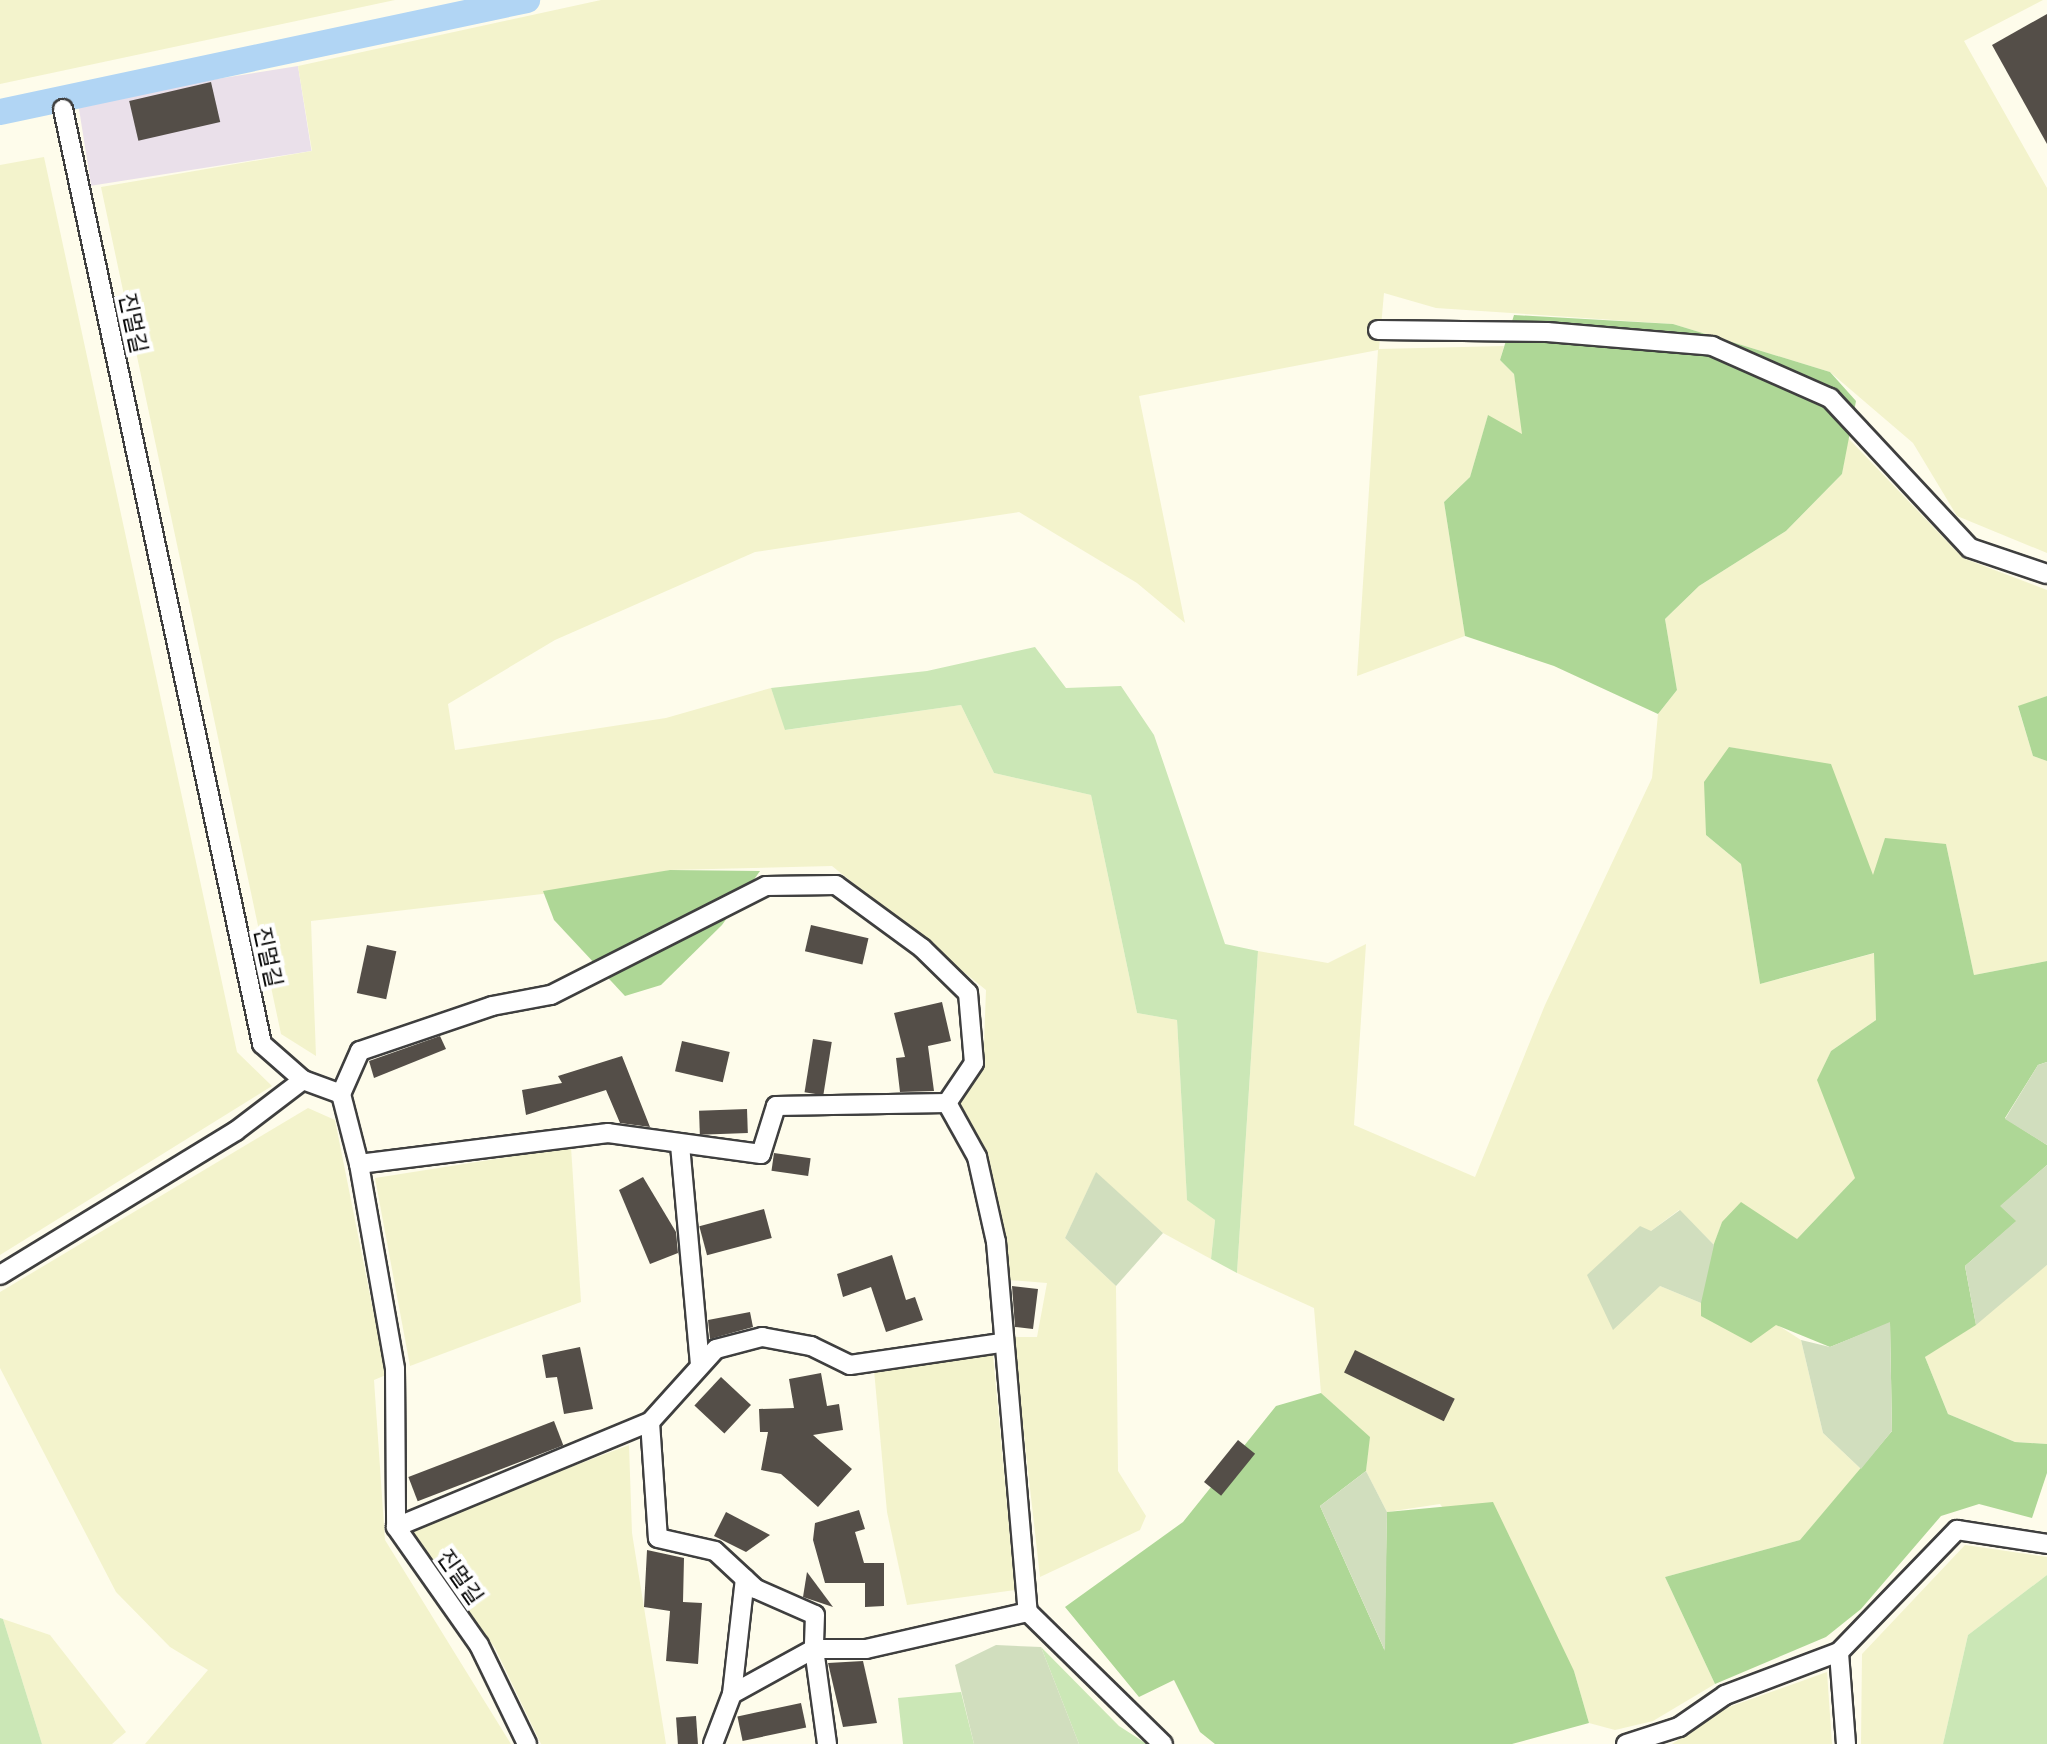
<!DOCTYPE html>
<meta charset="utf-8">
<style>
body{margin:0}
#map{position:relative;width:2047px;height:1744px;overflow:hidden;background:#fefceb;font-family:"Crimson Pro","Noto Sans KR",serif}
div>[style]{position:absolute}
[style*='--x']{left:calc(var(--x)*1px);top:calc(var(--y)*1px);width:calc(var(--w)*1px);rotate:calc(var(--a)*1deg)}
.industrial>*{inset:0;background:#eae0ea;transform-origin:0 0}
.farmland>*{inset:0;background:#f3f3cc}
.green>*{inset:0;background:#cbe7b6}
.forest>*{inset:0;background:#aed796}
.cemetery>*{inset:0;background:#d1debe}
.canal>*{height:26px;margin:-13px;padding:0 13px;transform-origin:13px;border-radius:13px;background:#b1d5f4}
.building>*{inset:0;background:#544e48;transform-origin:0 0}
.roads{filter:drop-shadow(2px 0 #3f3f3f) drop-shadow(-2px 0 #3f3f3f) drop-shadow(0 2px #3f3f3f) drop-shadow(0 -2px #3f3f3f)}
.street>*{height:18px;margin:-9px;padding:0 9px;transform-origin:9px;border-radius:9px;background:#fff}
span{translate:-50% -50%;white-space:nowrap;text-align:center;line-height:1.15;-webkit-text-stroke:8px #fff;paint-order:stroke}
.street-label{font-size:22px;color:#0c0c0c}
</style>
<div id="map">
<div class="industrial">
<i style="left:298px;top:66px;width:86px;height:223px;rotate:81deg"></i>
</div>
<div class="farmland">
<i style="clip-path:polygon(0 0,395px 0,0 84px)"></i>
<i style="clip-path:polygon(601px 0,2043px 0,1964px 41px,2047px 188px,2047px 553px,1957px 516px,1913px 443px,1830px 372px,1673px 324px,1436px 308px,1384px 293px,1379px 349px,1504px 346px,1500px 360px,1514px 374px,1523px 435px,1488px 416px,1470px 477px,1444px 502px,1465px 636px,1357px 676px,1378px 350px,1139px 396px,1185px 623px,1137px 583px,1019px 512px,755px 552px,555px 640px,448px 704px,455px 750px,666px 718px,771px 688px,786px 730px,961px 705px,994px 773px,1091px 795px,1137px 1013px,1177px 1020px,1187px 1199px,1215px 1220px,1211px 1259px,1163px 1233px,1096px 1173px,1065px 1238px,1116px 1286px,1118px 1471px,1146px 1516px,1140px 1530px,1040px 1577px,1013px 1337px,1037px 1337px,1047px 1283px,1008px 1280px,985px 1150px,959px 1104px,983px 1069px,986px 990px,832px 866px,670px 870px,585px 889px,311px 921px,316px 1056px,281px 1034px,101px 187px,312px 151px,298px 66px)"></i>
<i style="clip-path:polygon(44px 157px,237px 1052px,272px 1086px,0 1255px,0 165px)"></i>
<i style="clip-path:polygon(1848px 438px,1963px 558px,2047px 590px,2047px 696px,2018px 707px,2033px 756px,2047px 761px,2047px 961px,1974px 975px,1946px 844px,1873px 877px,1778px 757px,1729px 747px,1706px 835px,1741px 864px,1760px 984px,1875px 953px,1876px 1020px,1831px 1051px,1818px 1080px,1856px 1177px,1797px 1239px,1722px 1222px,1714px 1245px,1679px 1210px,1651px 1231px,1660px 1286px,1701px 1303px,1701px 1316px,1776px 1324px,1801px 1340px,1823px 1433px,1861px 1469px,1800px 1540px,1665px 1577px,1715px 1684px,1653px 1721px,1615px 1730px,1589px 1723px,1574px 1671px,1440px 1504px,1387px 1512px,1366px 1471px,1369px 1437px,1321px 1393px,1314px 1308px,1237px 1273px,1258px 951px,1328px 963px,1366px 944px,1354px 1125px,1475px 1177px,1545px 1005px,1652px 778px,1658px 714px,1677px 690px,1665px 619px,1699px 586px,1786px 531px,1842px 474px)"></i>
<i style="clip-path:polygon(308px 1108px,335px 1120px,386px 1375px,374px 1380px,385px 1540px,511px 1744px,145px 1744px,208px 1670px,170px 1647px,116px 1592px,0 1368px,0 1292px)"></i>
<i style="clip-path:polygon(571px 1147px,581px 1302px,410px 1366px,375px 1178px)"></i>
<i style="clip-path:polygon(2047px 1265px,2047px 1444px,2015px 1442px,1948px 1414px,1925px 1357px)"></i>
<i style="clip-path:polygon(993px 1355px,1015px 1590px,907px 1605px,887px 1512px,874px 1370px)"></i>
<i style="clip-path:polygon(629px 1445px,632px 1533px,666px 1744px,541px 1744px,495px 1648px,410px 1528px)"></i>
<i style="clip-path:polygon(1965px 1545px,2047px 1557px,2047px 1575px,1968px 1635px,1943px 1744px,1861px 1744px,1862px 1654px)"></i>
<i style="clip-path:polygon(3px 1619px,50px 1635px,126px 1732px,112px 1744px,42px 1744px)"></i>
<i style="clip-path:polygon(1827px 1672px,1832px 1744px,1672px 1744px,1726px 1708px)"></i>
</div>
<div class="green">
<i style="clip-path:polygon(1035px 647px,1066px 688px,1121px 686px,1154px 735px,1225px 944px,1258px 951px,1237px 1273px,1211px 1259px,1215px 1220px,1187px 1200px,1177px 1020px,1137px 1013px,1091px 795px,994px 773px,961px 705px,785px 730px,771px 688px,927px 671px)"></i>
<i style="clip-path:polygon(2047px 1575px,2047px 1744px,1943px 1744px,1968px 1635px)"></i>
<i style="clip-path:polygon(0 1618px,3px 1619px,42px 1744px,0 1744px)"></i>
<i style="clip-path:polygon(1041px 1647px,1119px 1726px,1147px 1744px,1079px 1744px)"></i>
<i style="clip-path:polygon(961px 1692px,974px 1744px,903px 1744px,898px 1698px)"></i>
</div>
<div class="forest">
<i style="clip-path:polygon(1514px 315px,1673px 324px,1830px 372px,1856px 401px,1842px 474px,1786px 531px,1699px 586px,1665px 619px,1677px 690px,1658px 714px,1554px 666px,1465px 636px,1444px 502px,1470px 477px,1488px 415px,1522px 434px,1514px 374px,1500px 360px)"></i>
<i style="clip-path:polygon(2047px 696px,2047px 761px,2033px 756px,2018px 706px)"></i>
<i style="clip-path:polygon(1729px 747px,1831px 764px,1873px 875px,1885px 838px,1946px 844px,1974px 975px,2047px 961px,2047px 1062px,2038px 1065px,2005px 1118px,2047px 1145px,2047px 1165px,2001px 1206px,2017px 1221px,1965px 1266px,1976px 1325px,1925px 1357px,1948px 1414px,2015px 1442px,2047px 1444px,2047px 1473px,2032px 1518px,1979px 1504px,1941px 1516px,1861px 1609px,1826px 1637px,1715px 1684px,1665px 1577px,1800px 1540px,1892px 1431px,1890px 1323px,1830px 1347px,1776px 1325px,1751px 1343px,1701px 1316px,1701px 1279px,1722px 1222px,1741px 1202px,1797px 1239px,1855px 1178px,1817px 1080px,1831px 1051px,1876px 1020px,1874px 953px,1760px 984px,1741px 864px,1706px 835px,1704px 782px)"></i>
<i style="clip-path:polygon(670px 870px,760px 871px,722px 925px,661px 985px,625px 996px,554px 920px,543px 891px)"></i>
<i style="clip-path:polygon(1321px 1393px,1370px 1437px,1366px 1471px,1320px 1506px,1384px 1649px,1387px 1512px,1493px 1502px,1574px 1671px,1589px 1723px,1512px 1744px,1215px 1744px,1200px 1732px,1174px 1680px,1139px 1697px,1065px 1607px,1183px 1522px,1276px 1406px)"></i>
</div>
<div class="cemetery">
<i style="clip-path:polygon(2047px 1062px,2047px 1145px,2005px 1119px,2038px 1065px)"></i>
<i style="clip-path:polygon(2047px 1165px,2047px 1265px,1976px 1325px,1965px 1266px,2016px 1221px,2000px 1206px)"></i>
<i style="clip-path:polygon(1096px 1172px,1163px 1233px,1116px 1286px,1065px 1238px)"></i>
<i style="clip-path:polygon(1680px 1210px,1714px 1245px,1701px 1303px,1660px 1286px,1613px 1330px,1587px 1275px,1640px 1226px,1651px 1231px)"></i>
<i style="clip-path:polygon(1890px 1322px,1892px 1431px,1861px 1469px,1823px 1433px,1801px 1340px,1830px 1347px)"></i>
<i style="clip-path:polygon(1366px 1471px,1387px 1512px,1385px 1651px,1320px 1506px)"></i>
<i style="clip-path:polygon(996px 1645px,1041px 1647px,1079px 1744px,974px 1744px,955px 1665px)"></i>
</div>
<div class="canal">
<i style="--x:0;--y:112;--w:539;--a:-12"></i>
</div>
<div class="building">
<i style="clip-path:polygon(2047px 14px,2047px 144px,1992px 45px)"></i>
<i style="left:211px;top:82px;width:41px;height:84px;rotate:77deg"></i>
<i style="left:811px;top:925px;width:59px;height:27px;rotate:13deg"></i>
<i style="left:367px;top:945px;width:30px;height:49px;rotate:12deg"></i>
<i style="clip-path:polygon(942px 1002px,951px 1041px,928px 1046px,934px 1091px,900px 1092px,896px 1058px,905px 1057px,894px 1013px)"></i>
<i style="clip-path:polygon(440px 1036px,446px 1049px,374px 1078px,369px 1061px)"></i>
<i style="left:813px;top:1039px;width:19px;height:54px;rotate:9deg"></i>
<i style="left:682px;top:1041px;width:49px;height:31px;rotate:13deg"></i>
<i style="clip-path:polygon(622px 1056px,650px 1127px,620px 1123px,606px 1090px,526px 1115px,522px 1090px,562px 1083px,558px 1076px)"></i>
<i style="left:747px;top:1109px;width:24px;height:48px;rotate:88deg"></i>
<i style="left:774px;top:1153px;width:37px;height:18px;rotate:8deg"></i>
<i style="clip-path:polygon(643px 1177px,676px 1232px,678px 1253px,650px 1264px,619px 1190px)"></i>
<i style="left:764px;top:1209px;width:30px;height:67px;rotate:75deg"></i>
<i style="clip-path:polygon(892px 1255px,906px 1300px,915px 1297px,923px 1320px,886px 1332px,871px 1287px,843px 1297px,837px 1274px)"></i>
<i style="clip-path:polygon(1012px 1286px,1038px 1289px,1033px 1329px,1015px 1327px)"></i>
<i style="clip-path:polygon(750px 1312px,753px 1327px,710px 1339px,708px 1320px)"></i>
<i style="clip-path:polygon(580px 1347px,593px 1409px,564px 1414px,557px 1377px,546px 1378px,542px 1355px)"></i>
<i style="left:1355px;top:1350px;width:111px;height:25px;rotate:26deg"></i>
<i style="clip-path:polygon(821px 1373px,827px 1406px,839px 1404px,843px 1430px,813px 1435px,852px 1469px,818px 1507px,781px 1474px,761px 1470px,768px 1432px,760px 1432px,759px 1409px,794px 1408px,789px 1379px)"></i>
<i style="left:721px;top:1377px;width:41px;height:39px;rotate:43deg"></i>
<i style="left:554px;top:1421px;width:26px;height:156px;rotate:69deg"></i>
<i style="left:1238px;top:1440px;width:22px;height:54px;rotate:39deg"></i>
<i style="clip-path:polygon(859px 1510px,865px 1529px,855px 1532px,864px 1563px,884px 1563px,884px 1606px,865px 1607px,865px 1583px,825px 1583px,813px 1540px,815px 1523px)"></i>
<i style="clip-path:polygon(726px 1512px,770px 1535px,746px 1552px,714px 1536px)"></i>
<i style="clip-path:polygon(647px 1550px,684px 1558px,683px 1602px,702px 1603px,698px 1664px,666px 1661px,670px 1611px,644px 1607px)"></i>
<i style="clip-path:polygon(807px 1572px,833px 1607px,803px 1597px)"></i>
<i style="clip-path:polygon(863px 1661px,877px 1723px,843px 1727px,828px 1663px)"></i>
<i style="left:801px;top:1703px;width:25px;height:65px;rotate:78deg"></i>
<i style="left:696px;top:1716px;width:28px;height:20px;rotate:86deg"></i>
</div>
<div class="roads">
<div class="street">
<i style="--x:63;--y:109;--w:956;--a:77.98"></i>
<i style="--x:262;--y:1044;--w:55;--a:41.3"></i>
<i style="--x:303;--y:1080;--w:40;--a:20.2"></i>
<i style="--x:341;--y:1094;--w:72;--a:75.6"></i>
<i style="--x:359;--y:1164;--w:208;--a:80"></i>
<i style="--x:395;--y:1369;--w:158;--a:89.6"></i>
<i style="--x:396;--y:1527;--w:144;--a:54.9"></i>
<i style="--x:479;--y:1645;--w:110;--a:64.1"></i>
<i style="--x:1378;--y:330;--w:169;--a:0.7"></i>
<i style="--x:1547;--y:332;--w:166;--a:4.8"></i>
<i style="--x:1712;--y:346;--w:129;--a:23.8"></i>
<i style="--x:1830;--y:398;--w:205;--a:47"></i>
<i style="--x:1970;--y:548;--w:81;--a:18.7"></i>
<i style="--x:341;--y:1094;--w:47;--a:-66.2"></i>
<i style="--x:360;--y:1051;--w:139;--a:-18.8"></i>
<i style="--x:492;--y:1006;--w:60;--a:-10.6"></i>
<i style="--x:551;--y:995;--w:241;--a:-26.9"></i>
<i style="--x:766;--y:886;--w:70;--a:-0.8"></i>
<i style="--x:836;--y:885;--w:107;--a:36.2"></i>
<i style="--x:922;--y:948;--w:64;--a:44.4"></i>
<i style="--x:968;--y:993;--w:70;--a:85.1"></i>
<i style="--x:974;--y:1063;--w:48;--a:124"></i>
<i style="--x:947;--y:1103;--w:171;--a:179"></i>
<i style="--x:776;--y:1106;--w:50;--a:107.4"></i>
<i style="--x:761;--y:1154;--w:154;--a:-172.2"></i>
<i style="--x:608;--y:1133;--w:251;--a:172.9"></i>
<i style="--x:947;--y:1103;--w:62;--a:60.9"></i>
<i style="--x:977;--y:1157;--w:87;--a:77.4"></i>
<i style="--x:996;--y:1242;--w:371;--a:85.1"></i>
<i style="--x:1028;--y:1612;--w:189;--a:44.4"></i>
<i style="--x:680;--y:1145;--w:220;--a:84.8"></i>
<i style="--x:0;--y:1275;--w:276;--a:-31.4"></i>
<i style="--x:236;--y:1131;--w:84;--a:-37.3"></i>
<i style="--x:650;--y:1422;--w:116;--a:86.1"></i>
<i style="--x:658;--y:1538;--w:58;--a:12.8"></i>
<i style="--x:715;--y:1551;--w:56;--a:42.8"></i>
<i style="--x:756;--y:1589;--w:64;--a:23.8"></i>
<i style="--x:815;--y:1615;--w:34;--a:92"></i>
<i style="--x:814;--y:1649;--w:52;--a:0"></i>
<i style="--x:866;--y:1649;--w:166;--a:-12.9"></i>
<i style="--x:396;--y:1527;--w:275;--a:-22.5"></i>
<i style="--x:650;--y:1422;--w:98;--a:-47.9"></i>
<i style="--x:716;--y:1349;--w:48;--a:-14.6"></i>
<i style="--x:762;--y:1337;--w:50;--a:10.4"></i>
<i style="--x:811;--y:1346;--w:43;--a:26"></i>
<i style="--x:850;--y:1365;--w:153;--a:-8.3"></i>
<i style="--x:732;--y:1694;--w:116;--a:-83.6"></i>
<i style="--x:713;--y:1744;--w:53;--a:-69.2"></i>
<i style="--x:732;--y:1694;--w:94;--a:-28.8"></i>
<i style="--x:814;--y:1649;--w:96;--a:82.2"></i>
<i style="--x:1626;--y:1744;--w:56;--a:-17.8"></i>
<i style="--x:1679;--y:1727;--w:56;--a:-34.8"></i>
<i style="--x:1725;--y:1695;--w:122;--a:-20.7"></i>
<i style="--x:1846;--y:1744;--w:92;--a:-94.4"></i>
<i style="--x:1839;--y:1652;--w:170;--a:-46"></i>
<i style="--x:1957;--y:1530;--w:91;--a:8.8"></i>
</div>
</div>
<div class="street-label">
<span style="left:133px;top:323px;rotate:78deg">진멀길</span>
<span style="left:268px;top:957px;rotate:78deg">진멀길</span>
<span style="left:460px;top:1577px;rotate:55deg">진멀길</span>
</div>
</div>
